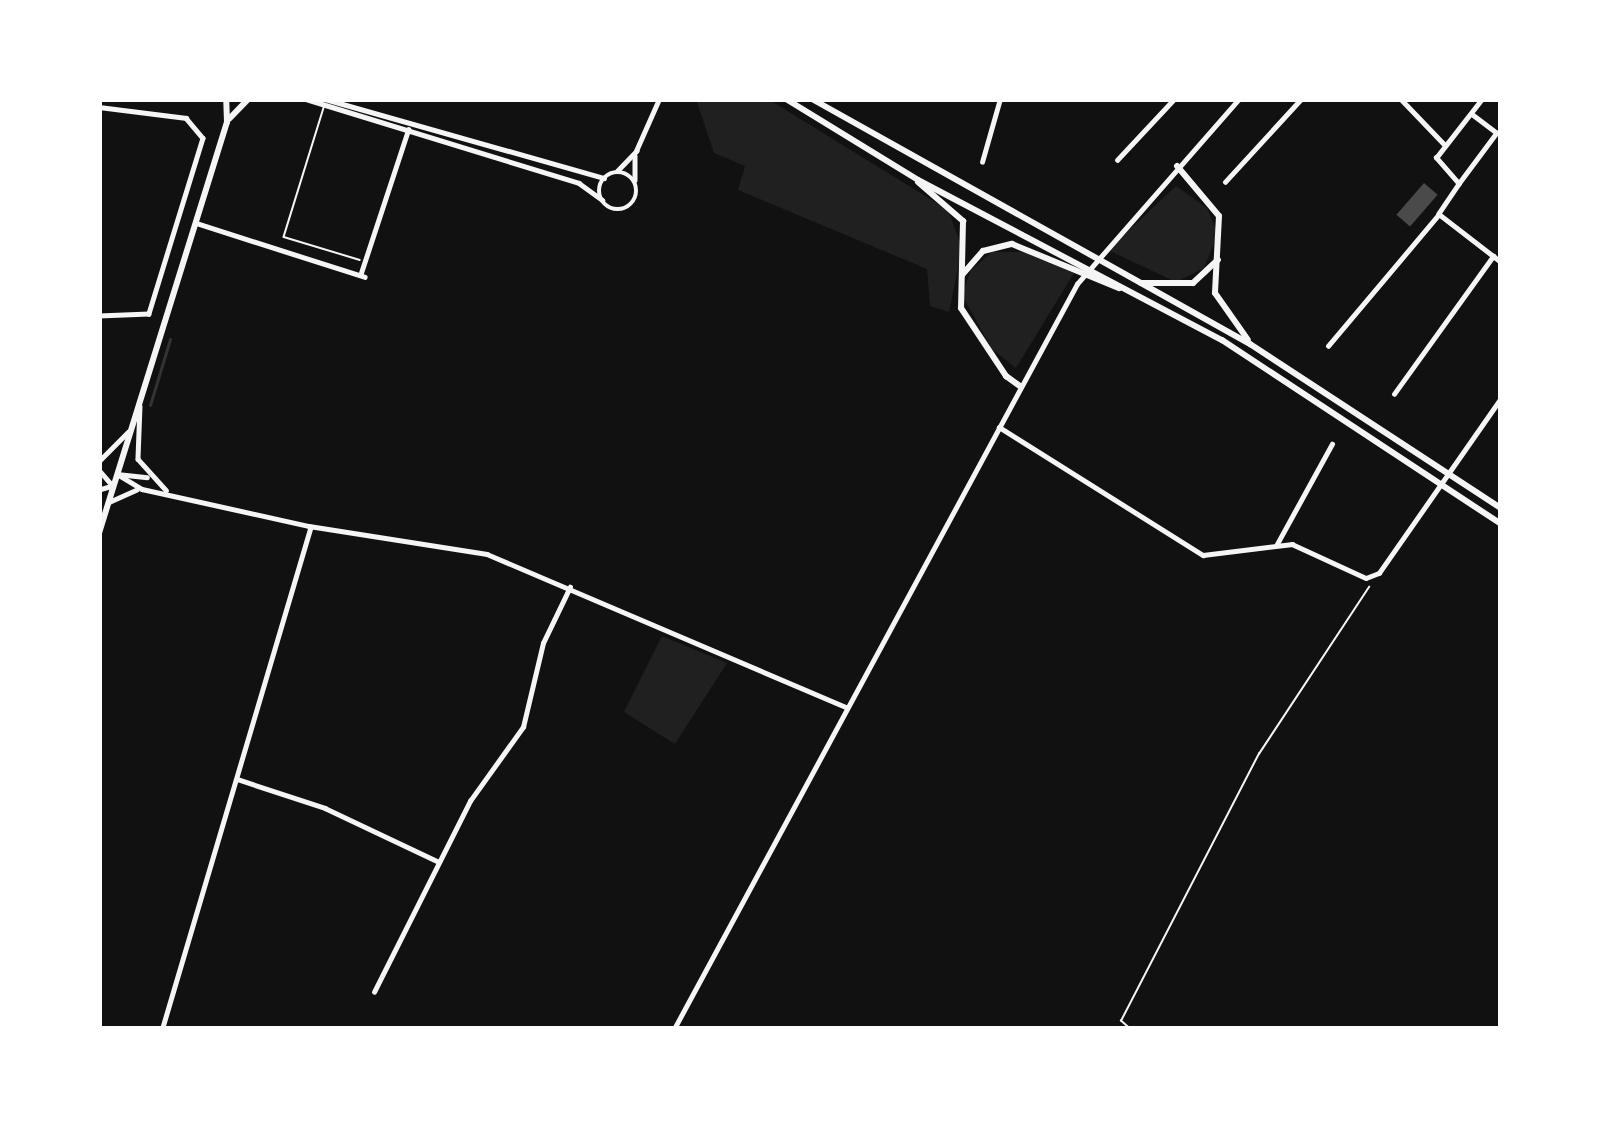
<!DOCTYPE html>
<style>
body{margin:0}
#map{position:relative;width:1600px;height:1128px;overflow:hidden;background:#111;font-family:"Varela Round",sans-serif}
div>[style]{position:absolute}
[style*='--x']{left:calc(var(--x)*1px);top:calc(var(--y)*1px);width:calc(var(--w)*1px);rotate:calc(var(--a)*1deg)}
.green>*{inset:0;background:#202020}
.stream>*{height:3px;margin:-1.5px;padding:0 1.5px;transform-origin:1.5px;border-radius:1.5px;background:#333}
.building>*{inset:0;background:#4a4a4a;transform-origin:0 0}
.path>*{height:1.5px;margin:-0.75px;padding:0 0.75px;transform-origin:0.75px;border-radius:0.75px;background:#f5f5f5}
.service>*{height:1.5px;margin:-0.75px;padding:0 0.75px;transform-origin:0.75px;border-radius:0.75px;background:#f5f5f5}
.minor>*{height:4.5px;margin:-2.25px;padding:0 2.25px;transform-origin:2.25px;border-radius:2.25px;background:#f5f5f5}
.minor>.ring{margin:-2.25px;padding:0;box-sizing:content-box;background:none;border:4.5px solid #f5f5f5;border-radius:50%}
.tertiary>*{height:4.5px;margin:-2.25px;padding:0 2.25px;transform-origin:2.25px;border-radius:2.25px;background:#f5f5f5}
.primary>*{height:6px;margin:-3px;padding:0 3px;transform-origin:3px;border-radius:3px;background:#f5f5f5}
.trunk>*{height:6px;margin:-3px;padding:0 3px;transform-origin:3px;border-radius:3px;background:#f5f5f5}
span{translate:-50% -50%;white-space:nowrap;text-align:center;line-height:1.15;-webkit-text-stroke:10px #fff;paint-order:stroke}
.frame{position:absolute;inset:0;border:102px solid #fff;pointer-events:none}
</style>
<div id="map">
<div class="green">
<i style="clip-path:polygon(696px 99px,768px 99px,948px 210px,962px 248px,949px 312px,930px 306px,927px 269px,738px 190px,745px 166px,714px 153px)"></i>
<i style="clip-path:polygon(1176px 186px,1207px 208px,1218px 234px,1204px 268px,1176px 282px,1108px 250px)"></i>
<i style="clip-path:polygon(992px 252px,1027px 252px,1074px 273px,1016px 368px,992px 349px,962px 295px,971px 270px)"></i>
<i style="clip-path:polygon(662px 636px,727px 663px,675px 744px,624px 712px)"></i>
</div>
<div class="stream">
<i style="--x:150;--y:405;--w:69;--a:-73.1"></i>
</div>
<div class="building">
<i style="left:1424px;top:183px;width:18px;height:42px;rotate:41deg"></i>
</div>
<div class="path">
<i style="--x:1130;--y:1029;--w:12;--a:-138"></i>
<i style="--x:1121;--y:1021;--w:301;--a:-62.7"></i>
<i style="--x:1259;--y:754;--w:200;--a:-56.6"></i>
</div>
<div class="service">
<i style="--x:324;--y:108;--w:135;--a:107.2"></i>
<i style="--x:284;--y:237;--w:79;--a:16.8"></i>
</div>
<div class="minor">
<i style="--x:306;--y:99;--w:286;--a:17.1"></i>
<i style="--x:579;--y:183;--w:29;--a:36"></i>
<i style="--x:325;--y:99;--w:290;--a:15.8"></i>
<i style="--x:1401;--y:99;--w:64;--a:46.3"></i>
<i style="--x:99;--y:107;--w:88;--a:7.2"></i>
<i style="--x:186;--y:118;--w:26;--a:50"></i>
<i style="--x:203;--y:138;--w:184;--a:107.1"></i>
<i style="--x:149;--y:314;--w:50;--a:177.7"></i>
<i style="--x:1472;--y:114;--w:31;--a:37"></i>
<i style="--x:1497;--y:133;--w:64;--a:126.7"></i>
<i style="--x:1459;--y:184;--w:35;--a:-131"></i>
<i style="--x:1436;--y:158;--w:75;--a:-52.1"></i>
<i style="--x:635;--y:156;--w:24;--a:90"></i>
<i style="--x:1117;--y:160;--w:83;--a:-46.9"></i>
<i style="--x:982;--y:162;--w:66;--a:-74.1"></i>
<i style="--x:617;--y:171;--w:28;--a:-46"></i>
<i style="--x:636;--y:151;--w:57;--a:-66.1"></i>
<i class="ring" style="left:599px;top:172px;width:33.5px;height:33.5px"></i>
<i style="--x:1225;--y:182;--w:113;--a:-47.5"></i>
<i style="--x:1459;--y:184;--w:36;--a:124"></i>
<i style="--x:1439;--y:214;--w:78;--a:37.7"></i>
<i style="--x:196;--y:223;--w:177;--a:17.7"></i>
<i style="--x:361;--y:273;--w:151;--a:-71.8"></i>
<i style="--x:1328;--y:346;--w:172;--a:-49.9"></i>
<i style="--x:1394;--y:394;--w:170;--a:-54.3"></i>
<i style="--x:140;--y:406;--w:53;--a:92.2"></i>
<i style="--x:138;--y:459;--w:42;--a:47.9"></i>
<i style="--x:99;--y:461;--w:41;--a:-45"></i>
<i style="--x:99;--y:470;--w:21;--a:49"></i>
<i style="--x:113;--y:486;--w:15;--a:164"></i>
<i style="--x:117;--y:474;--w:29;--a:31"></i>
<i style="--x:142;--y:489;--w:171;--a:12.5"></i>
<i style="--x:309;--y:526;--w:180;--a:8.9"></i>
<i style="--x:487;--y:554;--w:389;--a:23.1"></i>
<i style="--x:117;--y:474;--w:30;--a:6"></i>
<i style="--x:109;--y:502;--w:30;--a:-24"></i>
<i style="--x:1277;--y:544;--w:114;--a:-61.2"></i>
<i style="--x:237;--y:779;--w:93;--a:18.2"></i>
<i style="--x:325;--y:808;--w:124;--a:25.3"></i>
<i style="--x:374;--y:992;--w:214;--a:-63.3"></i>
<i style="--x:470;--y:801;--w:91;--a:-54.4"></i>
<i style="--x:523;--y:727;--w:86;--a:-76.6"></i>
<i style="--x:543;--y:643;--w:62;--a:-64.3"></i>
<i style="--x:162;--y:1029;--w:521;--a:-73.51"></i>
</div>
<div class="tertiary">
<i style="--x:999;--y:427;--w:241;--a:32.1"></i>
<i style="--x:1203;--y:555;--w:90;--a:-7"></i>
<i style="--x:1292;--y:544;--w:81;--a:24.7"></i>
<i style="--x:1366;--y:578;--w:14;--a:-21"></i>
<i style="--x:1379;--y:573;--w:213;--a:-55.1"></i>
<i style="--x:674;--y:1029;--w:847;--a:-61.59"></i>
<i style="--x:1077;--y:284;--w:246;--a:-48.8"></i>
</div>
<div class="primary">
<i style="--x:229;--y:119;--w:28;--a:-46"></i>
<i style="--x:99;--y:533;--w:430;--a:-72.7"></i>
<i style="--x:227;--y:122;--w:23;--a:-92"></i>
</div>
<div class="trunk">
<i style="--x:786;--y:99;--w:155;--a:31.5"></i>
<i style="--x:918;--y:180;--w:344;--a:27.8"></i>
<i style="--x:1222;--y:340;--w:334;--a:33.4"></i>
<i style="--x:812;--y:99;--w:502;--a:29.22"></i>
<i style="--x:1250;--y:344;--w:300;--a:33.2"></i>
<i style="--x:1177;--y:166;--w:65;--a:50"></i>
<i style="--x:1219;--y:216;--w:77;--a:93"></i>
<i style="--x:1215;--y:293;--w:57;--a:54.9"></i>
<i style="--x:918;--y:182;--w:60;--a:40.9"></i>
<i style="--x:963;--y:221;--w:87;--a:91.3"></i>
<i style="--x:961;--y:308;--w:82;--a:56.5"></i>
<i style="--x:1006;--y:376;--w:17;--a:36"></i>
<i style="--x:962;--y:275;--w:32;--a:-49"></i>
<i style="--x:983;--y:251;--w:30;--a:-14"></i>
<i style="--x:1012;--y:244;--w:116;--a:22.4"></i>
<i style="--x:1141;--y:283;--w:52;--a:0"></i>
<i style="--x:1193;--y:283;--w:34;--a:-43"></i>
</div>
<div class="frame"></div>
</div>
